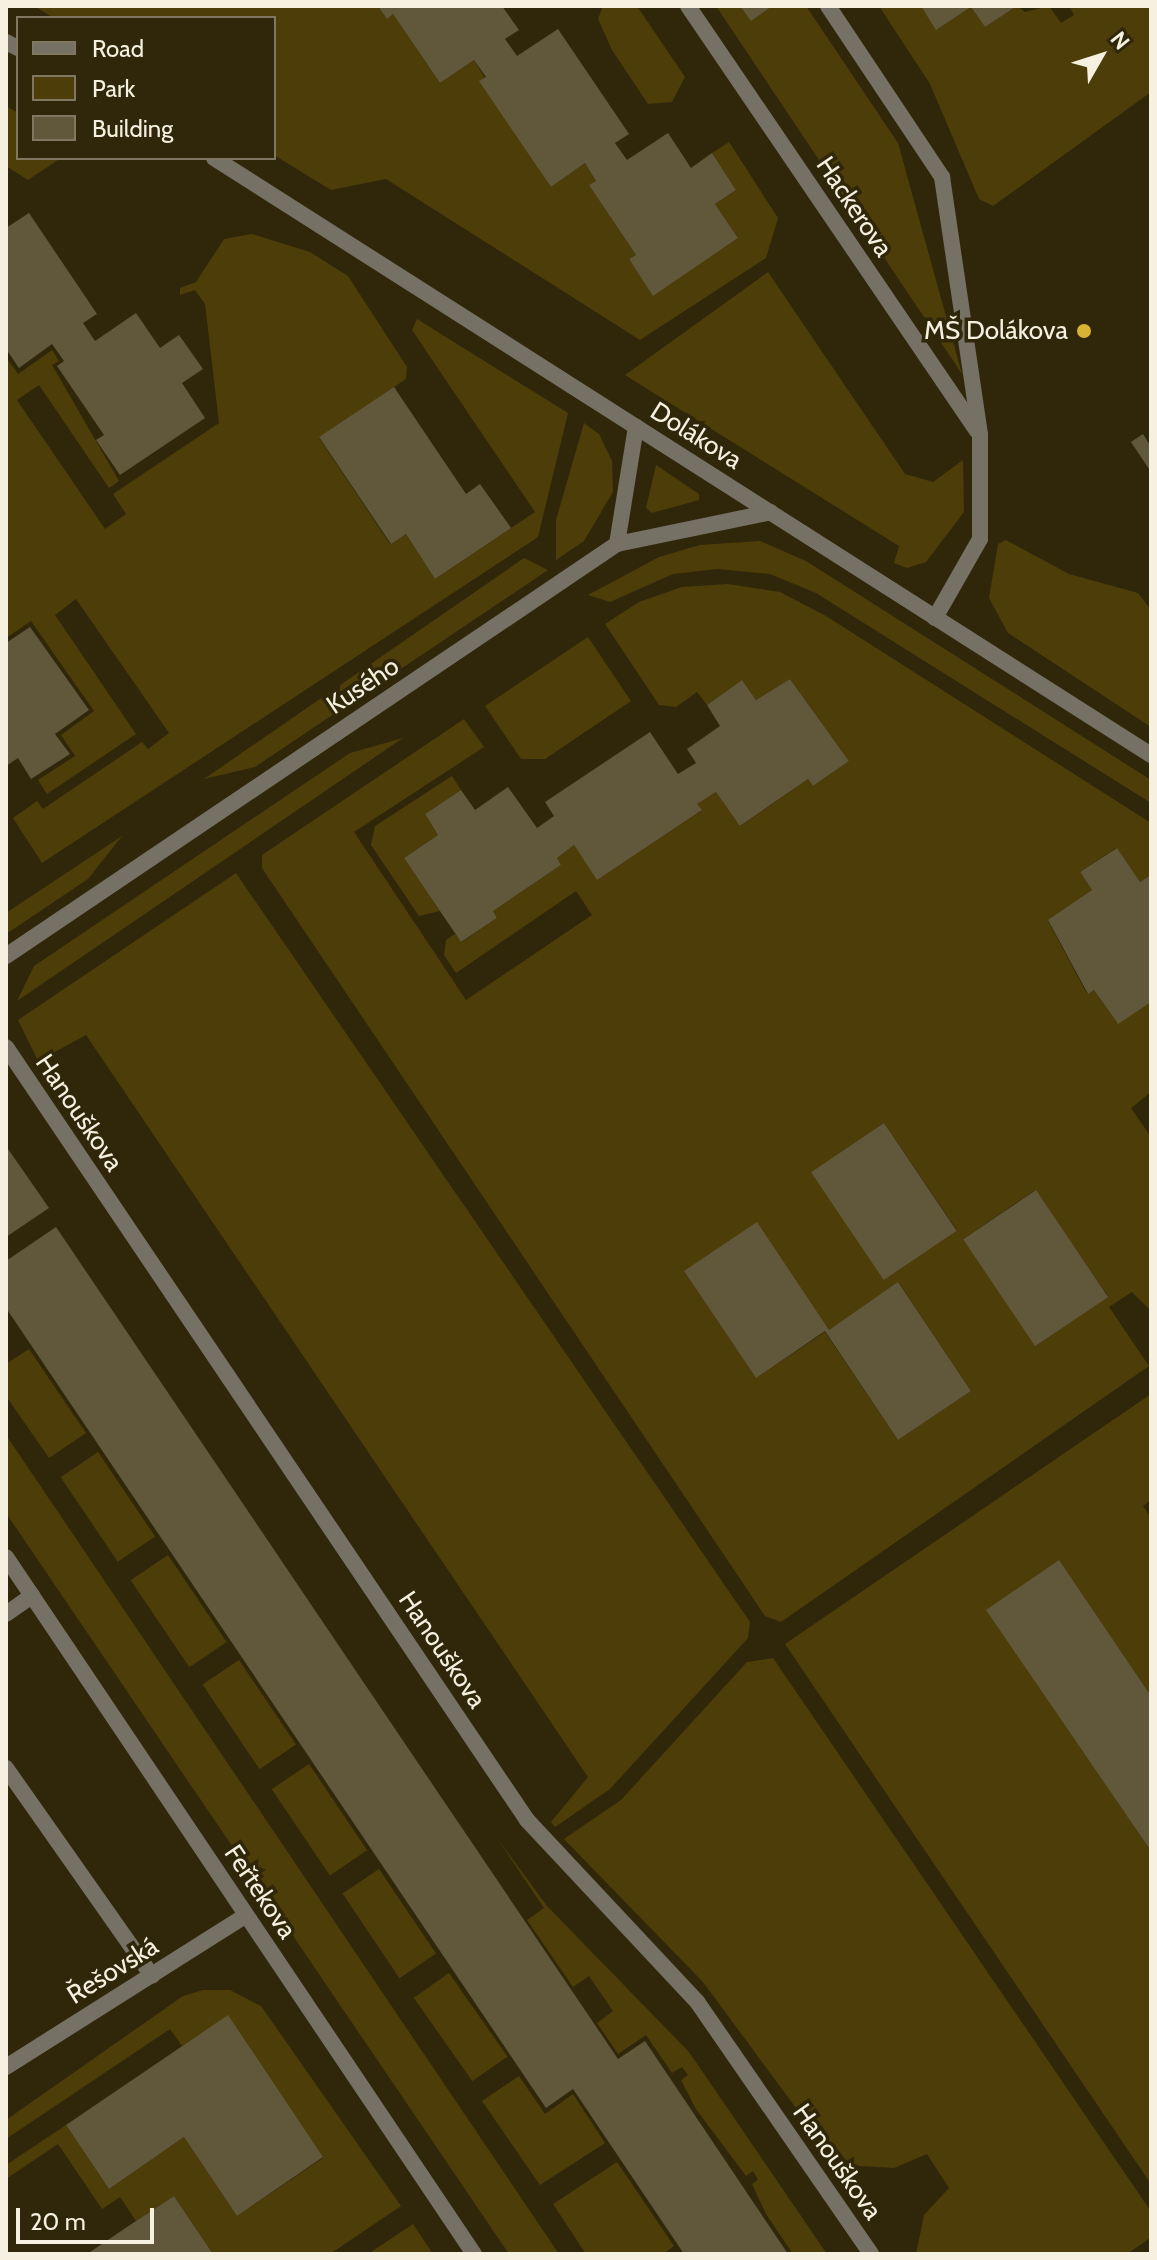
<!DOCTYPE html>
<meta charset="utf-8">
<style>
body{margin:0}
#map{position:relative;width:1157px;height:2260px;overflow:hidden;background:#30270b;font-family:Cabin,sans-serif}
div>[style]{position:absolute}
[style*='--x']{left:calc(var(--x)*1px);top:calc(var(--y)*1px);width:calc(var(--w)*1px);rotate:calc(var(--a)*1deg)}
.green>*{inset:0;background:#4d3d09;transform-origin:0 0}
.building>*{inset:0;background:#61573a;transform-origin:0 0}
.lane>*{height:16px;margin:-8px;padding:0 8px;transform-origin:8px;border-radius:8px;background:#767165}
.street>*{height:16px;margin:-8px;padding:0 8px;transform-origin:8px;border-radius:8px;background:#767165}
.dots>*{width:22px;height:22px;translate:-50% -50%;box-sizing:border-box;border:4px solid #30270b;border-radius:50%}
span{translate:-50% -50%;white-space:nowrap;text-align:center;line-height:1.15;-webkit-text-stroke:7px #30270b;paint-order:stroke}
.street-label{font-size:26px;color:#f5f0e0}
.poi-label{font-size:26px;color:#f5f0e0}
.right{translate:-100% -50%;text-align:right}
.frame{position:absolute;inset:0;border:8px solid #f5f0e0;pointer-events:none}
.legend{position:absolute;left:16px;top:16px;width:260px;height:144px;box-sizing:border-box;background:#30270b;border:2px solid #7f7760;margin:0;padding:10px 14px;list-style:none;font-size:24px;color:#f5f0e0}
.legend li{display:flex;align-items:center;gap:16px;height:40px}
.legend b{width:40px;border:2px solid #7f7760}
.north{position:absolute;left:1061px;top:16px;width:80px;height:80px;-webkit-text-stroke:6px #30270b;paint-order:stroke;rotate:51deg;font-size:22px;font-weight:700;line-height:32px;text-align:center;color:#f5f0e0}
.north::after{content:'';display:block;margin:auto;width:28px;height:36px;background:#f5f0e0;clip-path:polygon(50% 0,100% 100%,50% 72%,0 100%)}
.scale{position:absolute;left:16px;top:2208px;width:138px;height:36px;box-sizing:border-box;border:4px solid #f5f0e0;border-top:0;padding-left:10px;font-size:24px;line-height:28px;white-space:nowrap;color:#f5f0e0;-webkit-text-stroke:6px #30270b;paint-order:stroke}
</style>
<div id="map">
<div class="green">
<i style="clip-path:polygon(34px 6px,378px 6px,387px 18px,393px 14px,440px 83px,474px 60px,551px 187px,585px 163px,596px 181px,590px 186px,636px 255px,629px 259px,653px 295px,738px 238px,715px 204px,736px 190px,712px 153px,729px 142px,778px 218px,766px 258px,640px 340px,386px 179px,331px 190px,274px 155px,274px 18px,54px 18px)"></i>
<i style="clip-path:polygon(603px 6px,637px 6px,685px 77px,672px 102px,648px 104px,612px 50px,598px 19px)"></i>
<i style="clip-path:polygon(716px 6px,806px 6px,898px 143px,962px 374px)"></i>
<i style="clip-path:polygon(879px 6px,921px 6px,937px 29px,971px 7px,985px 27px,1017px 6px,1025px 12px,1049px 6px,1061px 23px,1074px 15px,1069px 6px,1151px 6px,1151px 92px,993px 206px,979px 199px,930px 84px)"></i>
<i style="clip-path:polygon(6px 106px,18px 113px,18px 158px,61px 158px,28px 180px,6px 166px)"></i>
<i style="clip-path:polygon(252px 234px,310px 252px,348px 276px,407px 367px,406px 379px,319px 438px,390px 544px,406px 534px,435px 579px,535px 512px,412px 330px,417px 319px,568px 413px,538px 537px,42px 863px,13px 818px,37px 801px,43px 809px,142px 742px,148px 749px,169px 733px,76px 599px,55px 615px,136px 734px,47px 794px,38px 780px,75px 756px,61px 735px,94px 711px,31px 621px,6px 638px,6px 357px,18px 374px,52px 350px,59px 361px,52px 365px,119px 481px,109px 488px,39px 385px,17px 400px,105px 529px,126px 514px,113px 494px,219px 423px,205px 304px,195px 290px,180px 295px,180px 288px,196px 282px,224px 239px)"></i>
<i style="clip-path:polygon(768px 272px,905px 474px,933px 482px,963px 460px,964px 512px,926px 562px,907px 568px,894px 563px,899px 546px,625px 375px)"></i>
<i style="clip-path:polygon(584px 423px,599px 434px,612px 461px,613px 492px,584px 541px,556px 560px,556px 520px)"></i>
<i style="clip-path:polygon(656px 465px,699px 494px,699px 500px,652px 513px,646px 508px)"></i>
<i style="clip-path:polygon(1006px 540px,1069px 574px,1138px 593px,1151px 610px,1151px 727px,1008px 633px,989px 598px,998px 544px)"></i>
<i style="clip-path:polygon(760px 541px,806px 561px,1151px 780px,1151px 803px,816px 593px,770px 574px,718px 569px,673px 574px,610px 602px,588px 595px,659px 557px,700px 545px)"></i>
<i style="clip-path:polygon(524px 558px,548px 570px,255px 767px,204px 779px)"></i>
<i style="clip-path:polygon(evenodd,728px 584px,780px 592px,826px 616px,1151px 823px,1151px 875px,1140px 882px,1116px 848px,1080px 872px,1092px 890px,1048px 921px,1087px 994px,1094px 990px,1117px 1023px,1151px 1002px,1151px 1092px,1131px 1108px,1151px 1137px,1151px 1311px,1132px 1292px,1109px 1307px,1149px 1366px,781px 1622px,765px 1616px,262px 868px,262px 855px,464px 719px,484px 747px,354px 832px,466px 1000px,592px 915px,576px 891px,456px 973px,444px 955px,446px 940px,455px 934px,462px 942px,497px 918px,493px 911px,561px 865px,557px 858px,574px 845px,597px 879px,701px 811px,697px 804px,716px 792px,741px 826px,808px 779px,813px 786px,849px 761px,790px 679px,756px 700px,742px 680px,707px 705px,697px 692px,676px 707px,659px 705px,605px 624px,639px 602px,682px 587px,728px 584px,884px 1123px,957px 1230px,884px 1279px,812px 1173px,884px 1123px,728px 584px,1035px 1190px,1108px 1296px,1036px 1346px,963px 1239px,1035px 1190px,728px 584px,684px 1271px,829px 1330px,899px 1283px,971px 1391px,898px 1440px,825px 1332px,756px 1378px,684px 1271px)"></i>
<i style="clip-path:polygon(588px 637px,631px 701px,545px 759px,521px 759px,485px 706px)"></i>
<i style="clip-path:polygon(403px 738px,17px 1001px,34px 966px,350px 753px)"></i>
<i style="clip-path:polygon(452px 776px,461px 790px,425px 814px,438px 835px,404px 858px,440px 911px,419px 916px,371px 845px,375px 826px)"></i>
<i style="clip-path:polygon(122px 836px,88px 879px,6px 934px,6px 913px)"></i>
<i style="clip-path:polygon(236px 873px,750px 1622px,748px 1638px,610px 1789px,555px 1827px,551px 1822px,588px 1777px,86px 1035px,38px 1061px,18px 1020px)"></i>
<i style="clip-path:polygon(29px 1349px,86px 1433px,49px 1458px,6px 1396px,6px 1364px)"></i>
<i style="clip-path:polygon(1151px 1394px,1151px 1500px,1143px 1506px,1151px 1518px,1151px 1696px,1059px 1561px,987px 1610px,1151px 1851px,1151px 2184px,785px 1644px)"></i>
<i style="clip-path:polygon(6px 1435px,559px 2254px,509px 2254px,6px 1513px)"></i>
<i style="left:98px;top:1452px;width:102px;height:45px;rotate:56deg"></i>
<i style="left:168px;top:1555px;width:105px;height:45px;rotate:56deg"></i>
<i style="clip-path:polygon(773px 1658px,1150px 2210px,1150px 2238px,1127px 2254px,916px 2254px,924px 2215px,949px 2188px,927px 2154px,894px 2168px,858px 2166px,827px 2150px,703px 1982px,564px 1839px,621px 1800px,747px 1662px)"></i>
<i style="left:239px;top:1660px;width:102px;height:44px;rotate:56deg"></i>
<i style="left:309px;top:1764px;width:104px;height:45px;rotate:56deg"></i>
<i style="clip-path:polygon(497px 1838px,547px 1906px,689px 2052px,827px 2254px,793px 2254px,766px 2214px,752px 2184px,758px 2180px,753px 2171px,746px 2176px,696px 2109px,681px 2080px,688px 2075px,682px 2067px,672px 2073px,646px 2035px,618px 2054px,597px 2023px,613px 2011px,589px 1976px,573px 1987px,527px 1920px,544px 1908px)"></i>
<i style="left:379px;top:1869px;width:102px;height:44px;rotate:56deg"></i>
<i style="left:449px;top:1973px;width:102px;height:43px;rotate:55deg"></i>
<i style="clip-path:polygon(203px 1990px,230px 1990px,261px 2006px,401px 2206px,330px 2254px,213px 2254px,174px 2196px,136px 2221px,120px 2197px,102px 2209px,58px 2144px,6px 2179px,6px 2165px,66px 2125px,109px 2189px,184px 2137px,237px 2216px,323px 2158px,228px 2016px,182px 2046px,170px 2029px,6px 2139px,6px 2120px,183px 1996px)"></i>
<i style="clip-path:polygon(519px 2076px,545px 2114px,573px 2094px,605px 2143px,540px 2185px,482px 2101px)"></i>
<i style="clip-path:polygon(617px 2162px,674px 2246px,663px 2254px,586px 2254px,553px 2204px)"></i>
<i style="clip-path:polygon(413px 2224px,433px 2254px,368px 2254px)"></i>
</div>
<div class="building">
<i style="clip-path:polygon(378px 6px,502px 6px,519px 30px,505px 39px,517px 56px,558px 29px,629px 134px,615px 143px,627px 160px,668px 133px,691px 168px,712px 153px,736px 190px,715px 204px,738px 238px,653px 296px,629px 259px,636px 255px,589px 185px,596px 181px,585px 163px,551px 187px,479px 81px,486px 77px,474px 60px,440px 83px,393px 14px,387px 19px)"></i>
<i style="clip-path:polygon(740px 6px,772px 6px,751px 21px)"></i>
<i style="clip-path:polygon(921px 6px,1017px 6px,985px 27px,971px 7px,936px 30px)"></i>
<i style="clip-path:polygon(29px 213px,97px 314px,83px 323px,95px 341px,136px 313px,160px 348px,179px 335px,203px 369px,182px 383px,205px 418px,120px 475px,96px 440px,104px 435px,57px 366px,64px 361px,52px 344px,19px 368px,6px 349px,6px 228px)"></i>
<i style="clip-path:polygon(394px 387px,466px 494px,480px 484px,511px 528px,435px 579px,406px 534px,391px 544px,319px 437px)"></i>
<i style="clip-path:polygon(1143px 434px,1151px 447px,1151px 472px,1131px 442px)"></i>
<i style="clip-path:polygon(30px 627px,89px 710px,55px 734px,70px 754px,31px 779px,18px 758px,6px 766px,6px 643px)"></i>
<i style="clip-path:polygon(790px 679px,849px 761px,813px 786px,808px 779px,740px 826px,716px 792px,697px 804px,702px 810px,597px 880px,574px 845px,557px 858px,561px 865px,493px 911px,497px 918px,461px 942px,404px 858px,438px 835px,425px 814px,461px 790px,475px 810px,508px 787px,537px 828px,554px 816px,545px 802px,650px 732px,678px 774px,696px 763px,687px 749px,720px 726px,707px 705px,742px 680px,756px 700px)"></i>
<i style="clip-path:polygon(1117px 848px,1140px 882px,1151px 875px,1151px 1002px,1118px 1024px,1094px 990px,1088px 994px,1048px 920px,1092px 890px,1080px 872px)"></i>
<i style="left:884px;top:1123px;width:130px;height:88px;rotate:56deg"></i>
<i style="clip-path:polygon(6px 1146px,49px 1208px,6px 1237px)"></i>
<i style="left:1036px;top:1190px;width:129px;height:88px;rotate:56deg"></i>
<i style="clip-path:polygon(757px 1222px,829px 1330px,898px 1282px,971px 1391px,898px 1440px,825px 1331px,756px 1378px,684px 1271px)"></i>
<i style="clip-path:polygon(56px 1227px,618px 2059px,645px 2041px,788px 2254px,684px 2254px,573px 2089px,546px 2108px,6px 1308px,6px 1261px)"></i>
<i style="clip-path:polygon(1059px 1560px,1151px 1696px,1151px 1851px,986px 1610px)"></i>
<i style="clip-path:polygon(228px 2015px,323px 2157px,237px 2216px,184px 2137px,109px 2189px,66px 2125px)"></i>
<i style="clip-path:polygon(174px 2196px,213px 2254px,87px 2254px,136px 2221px)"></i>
</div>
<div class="lane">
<i style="--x:6;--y:1614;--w:32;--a:-35"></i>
<i style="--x:6;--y:1768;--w:254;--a:54.9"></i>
</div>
<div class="street">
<i style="--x:688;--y:6;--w:514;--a:55.78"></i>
<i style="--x:828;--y:6;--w:206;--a:56.3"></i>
<i style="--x:942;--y:177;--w:261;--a:81.6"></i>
<i style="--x:980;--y:435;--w:104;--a:90"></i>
<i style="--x:980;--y:539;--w:91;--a:119.7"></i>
<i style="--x:6;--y:42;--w:13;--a:27"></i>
<i style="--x:214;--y:158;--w:1111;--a:32.5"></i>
<i style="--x:617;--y:544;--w:119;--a:-80.8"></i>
<i style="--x:6;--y:956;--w:737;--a:-33.99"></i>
<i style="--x:617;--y:544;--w:157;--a:-11.7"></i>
<i style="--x:6;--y:1047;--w:932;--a:56.02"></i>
<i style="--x:527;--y:1820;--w:250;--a:46.9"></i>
<i style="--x:698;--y:2003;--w:305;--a:55.4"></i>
<i style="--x:6;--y:1557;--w:840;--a:56.12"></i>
<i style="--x:6;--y:2067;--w:284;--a:-32.3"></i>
</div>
<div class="dots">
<i style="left:1084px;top:331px;background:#d9b334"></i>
</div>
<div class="street-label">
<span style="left:854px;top:207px;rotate:56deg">Hackerova</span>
<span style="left:696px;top:436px;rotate:32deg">Dolákova</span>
<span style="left:363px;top:686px;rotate:-34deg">Kusého</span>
<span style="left:79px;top:1113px;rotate:56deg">Hanouškova</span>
<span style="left:442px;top:1650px;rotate:56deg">Hanouškova</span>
<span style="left:260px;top:1892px;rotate:56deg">Feřtekova</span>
<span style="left:113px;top:1971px;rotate:-32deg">Řešovská</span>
<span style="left:837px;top:2162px;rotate:55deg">Hanouškova</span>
</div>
<div class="poi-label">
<span class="right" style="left:1068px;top:331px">MŠ Dolákova</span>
</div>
<div class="frame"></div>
<ul class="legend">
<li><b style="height:10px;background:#767165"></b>Road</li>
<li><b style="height:22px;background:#4d3d09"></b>Park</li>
<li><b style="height:22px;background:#61573a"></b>Building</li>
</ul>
<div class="north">N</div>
<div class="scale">20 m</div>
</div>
